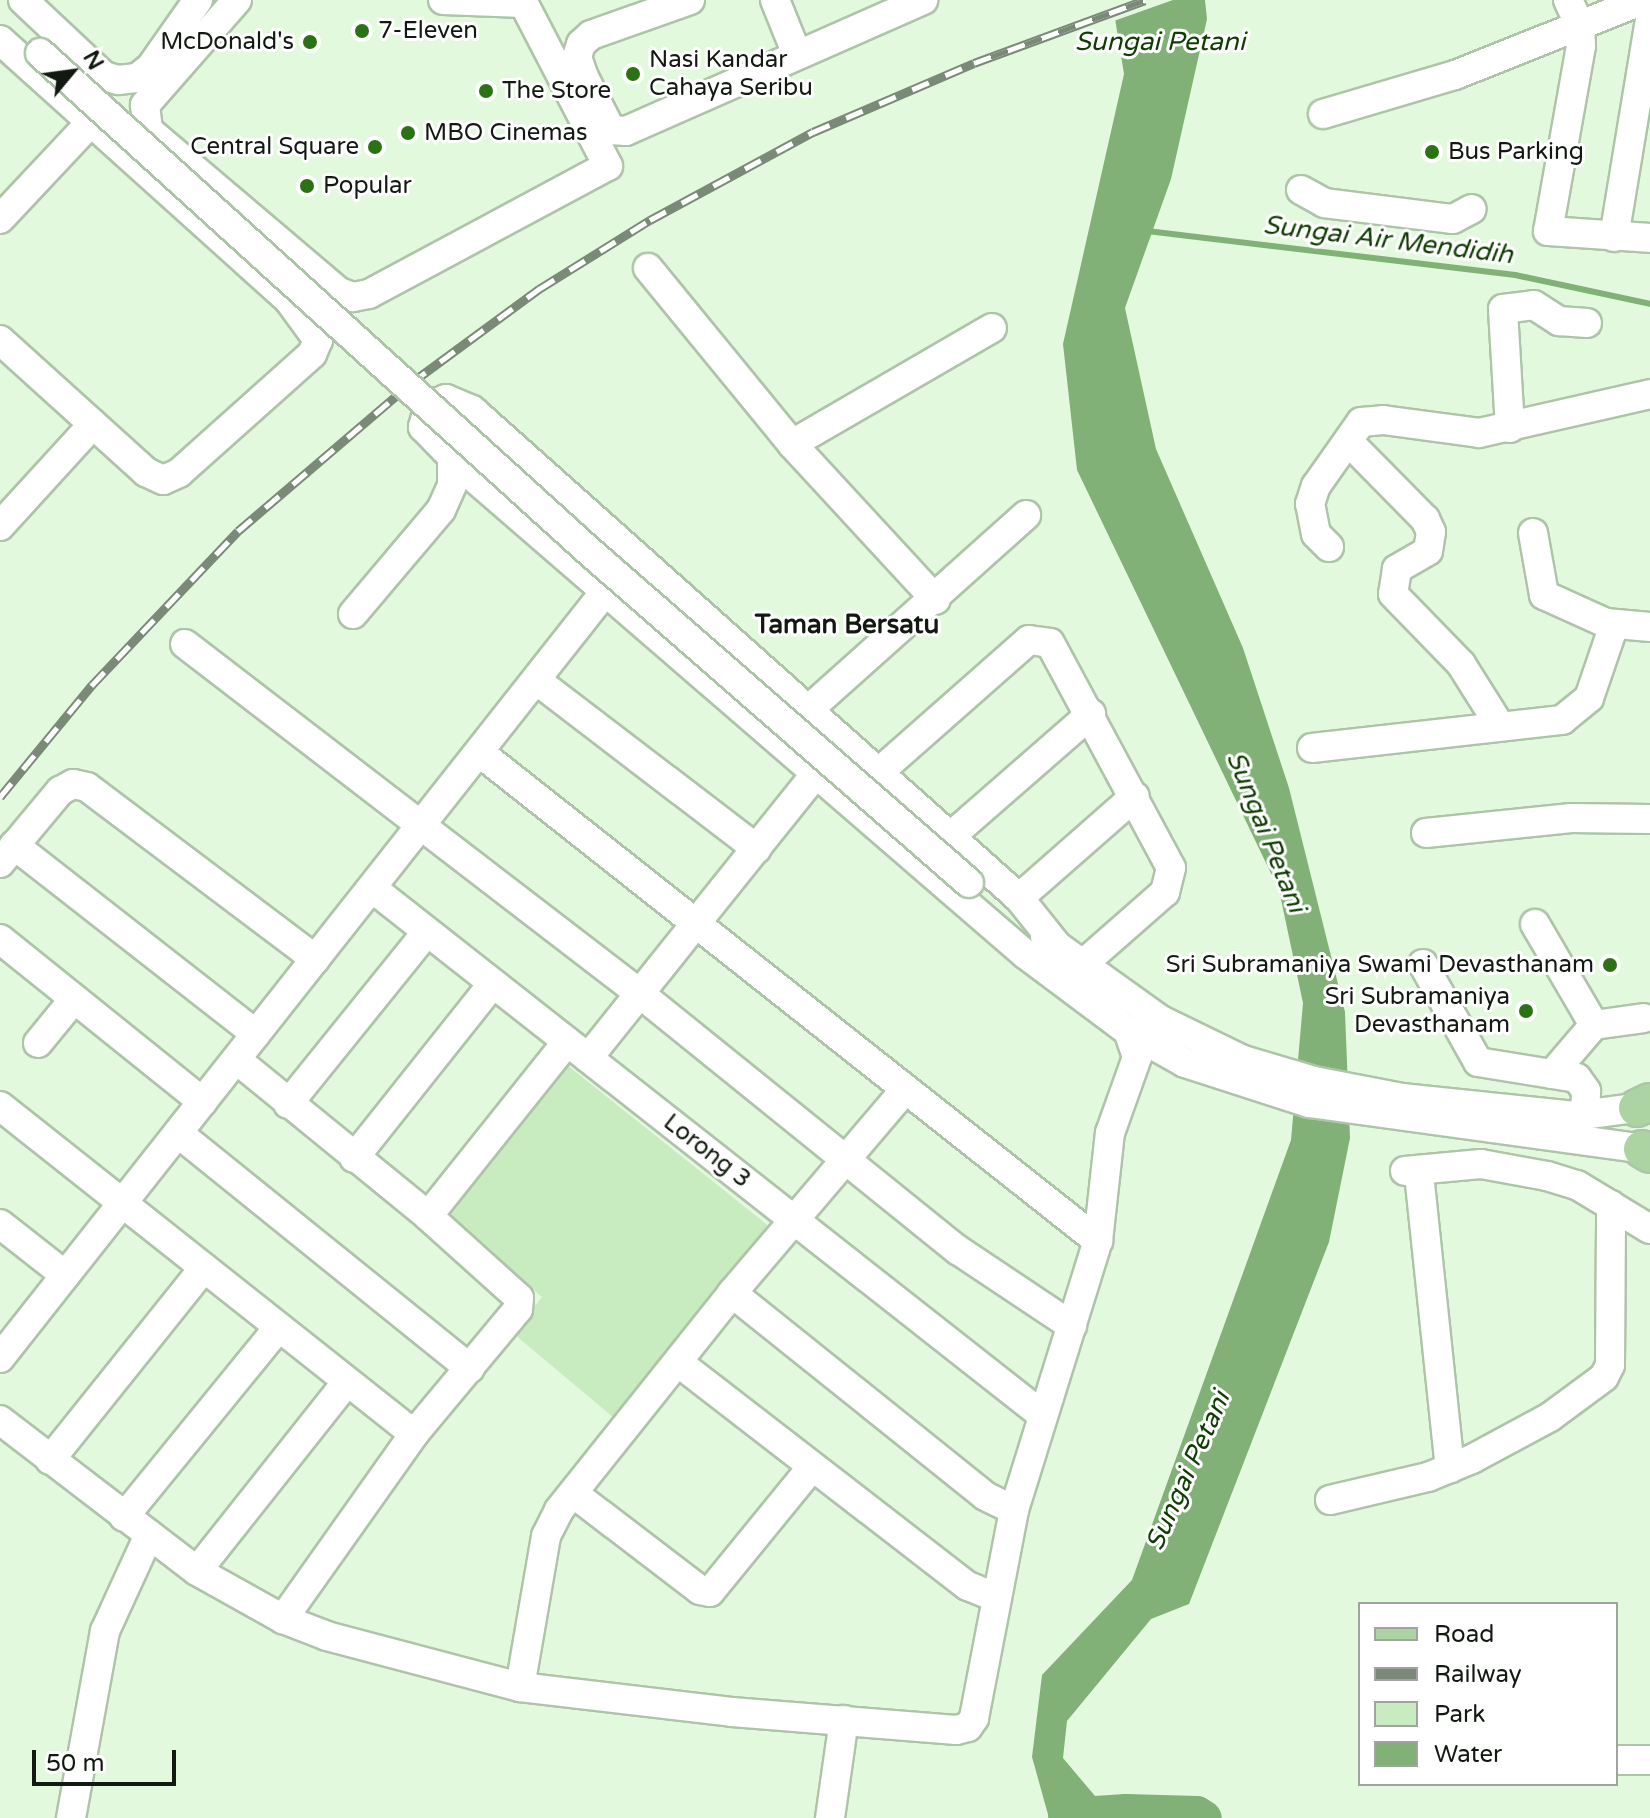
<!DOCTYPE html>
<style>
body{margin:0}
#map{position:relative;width:1650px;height:1818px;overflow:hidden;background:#e3f9de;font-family:"Varela Round",sans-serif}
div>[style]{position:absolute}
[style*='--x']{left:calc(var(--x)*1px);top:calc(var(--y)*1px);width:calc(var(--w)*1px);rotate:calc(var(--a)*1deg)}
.green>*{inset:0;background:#c8ebc0}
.water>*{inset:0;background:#81b176}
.pier>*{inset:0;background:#e3f9de}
.stream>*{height:6px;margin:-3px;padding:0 3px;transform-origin:3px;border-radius:3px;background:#81b176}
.river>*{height:34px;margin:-17px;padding:0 17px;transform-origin:17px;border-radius:17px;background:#81b176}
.roads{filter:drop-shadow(2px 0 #aec4a9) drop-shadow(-2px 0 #aec4a9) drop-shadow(0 2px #aec4a9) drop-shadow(0 -2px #aec4a9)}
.minor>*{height:28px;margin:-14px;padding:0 14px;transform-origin:14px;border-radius:14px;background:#fff}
.major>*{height:36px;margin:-18px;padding:0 18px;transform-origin:18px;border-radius:18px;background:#acd4a3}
.rail>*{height:9px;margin-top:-4.5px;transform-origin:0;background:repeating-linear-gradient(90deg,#fff 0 18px,#7b8a78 0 36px);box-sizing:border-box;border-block:2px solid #7b8a78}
.bridges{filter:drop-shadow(2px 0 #aec4a9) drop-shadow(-2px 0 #aec4a9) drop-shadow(0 2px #aec4a9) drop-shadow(0 -2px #aec4a9)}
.minor-bridge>*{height:28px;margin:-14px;padding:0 14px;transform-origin:14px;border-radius:14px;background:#fff}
.dots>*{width:22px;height:22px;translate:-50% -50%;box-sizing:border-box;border:4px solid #fff;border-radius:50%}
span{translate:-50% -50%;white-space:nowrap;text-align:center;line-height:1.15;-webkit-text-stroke:6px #fff;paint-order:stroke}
.poi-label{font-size:24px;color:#111910}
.left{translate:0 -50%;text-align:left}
.right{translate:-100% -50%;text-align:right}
.street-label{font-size:24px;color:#111910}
.water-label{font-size:26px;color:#0d3d00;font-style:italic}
.neighbourhood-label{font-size:26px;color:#111910;font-weight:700}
.legend{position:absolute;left:1358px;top:1602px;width:260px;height:184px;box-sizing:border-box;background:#fff;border:2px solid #a0a39f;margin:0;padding:10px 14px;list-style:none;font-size:24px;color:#111910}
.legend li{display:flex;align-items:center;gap:16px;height:40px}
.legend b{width:40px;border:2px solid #a0a39f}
.north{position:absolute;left:32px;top:32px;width:80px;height:80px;-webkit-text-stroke:6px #fff;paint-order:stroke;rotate:61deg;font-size:22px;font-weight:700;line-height:32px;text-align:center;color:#111910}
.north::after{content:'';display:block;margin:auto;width:28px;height:36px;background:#111910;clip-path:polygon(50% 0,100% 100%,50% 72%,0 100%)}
.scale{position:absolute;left:32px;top:1750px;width:144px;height:36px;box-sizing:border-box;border:4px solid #111910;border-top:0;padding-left:10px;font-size:24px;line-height:28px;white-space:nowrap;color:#111910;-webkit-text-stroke:6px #fff;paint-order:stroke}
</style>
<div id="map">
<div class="green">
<i style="clip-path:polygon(567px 1065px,775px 1231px,620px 1423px,514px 1334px,542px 1297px,447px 1216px)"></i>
</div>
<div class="water">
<i style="clip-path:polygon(1112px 0,1205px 0,1207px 19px,1171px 179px,1125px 308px,1156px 449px,1243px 648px,1289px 788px,1345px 1012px,1350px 1138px,1329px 1242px,1189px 1604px,1151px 1619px,1067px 1721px,1063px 1758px,1095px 1796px,1093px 1818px,1049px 1818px,1032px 1757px,1042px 1675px,1132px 1580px,1291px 1140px,1303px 1003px,1279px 890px,1077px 470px,1063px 344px,1124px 74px)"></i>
</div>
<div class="pier">
<i style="clip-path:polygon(1108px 0,1173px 0,1111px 22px)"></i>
</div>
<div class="stream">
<i style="--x:1147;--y:231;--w:371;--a:6.8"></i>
<i style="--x:1515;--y:275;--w:138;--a:12.1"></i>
</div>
<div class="river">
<i style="--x:1065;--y:1815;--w:61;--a:-3.8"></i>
<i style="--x:1126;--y:1811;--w:71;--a:1.6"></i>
<i style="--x:1197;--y:1813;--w:9;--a:32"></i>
</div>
<div class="roads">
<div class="minor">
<i style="--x:23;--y:0;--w:111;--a:43.2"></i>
<i style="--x:104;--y:76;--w:15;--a:16"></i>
<i style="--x:118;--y:80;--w:19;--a:-6"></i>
<i style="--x:137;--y:78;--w:16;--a:-38"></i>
<i style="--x:150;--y:68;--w:83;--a:-54.8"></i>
<i style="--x:237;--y:0;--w:140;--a:131.2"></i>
<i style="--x:145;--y:105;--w:25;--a:83"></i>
<i style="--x:148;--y:130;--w:250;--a:40.3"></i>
<i style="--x:339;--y:292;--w:15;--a:20"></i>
<i style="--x:353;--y:297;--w:16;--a:-11"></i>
<i style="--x:369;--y:294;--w:271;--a:-28.2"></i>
<i style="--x:608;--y:166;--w:187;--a:-117.4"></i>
<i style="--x:443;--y:0;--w:80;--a:2.1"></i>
<i style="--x:690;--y:0;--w:105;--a:160.5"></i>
<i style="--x:591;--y:35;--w:13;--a:138"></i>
<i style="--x:581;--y:44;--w:14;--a:107"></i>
<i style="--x:577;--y:57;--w:21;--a:71"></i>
<i style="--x:584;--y:77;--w:59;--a:63"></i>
<i style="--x:611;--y:130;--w:15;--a:4"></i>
<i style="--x:626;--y:131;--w:325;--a:-23.8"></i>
<i style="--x:775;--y:0;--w:56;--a:68"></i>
<i style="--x:1568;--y:0;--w:29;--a:65"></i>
<i style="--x:1580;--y:26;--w:20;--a:87"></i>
<i style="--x:1581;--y:46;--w:188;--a:100.1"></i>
<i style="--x:1548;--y:231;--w:102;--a:3.9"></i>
<i style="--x:0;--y:40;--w:387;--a:42"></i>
<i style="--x:288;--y:299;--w:51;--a:53.8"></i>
<i style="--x:318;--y:340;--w:15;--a:113"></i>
<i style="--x:312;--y:354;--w:178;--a:138.2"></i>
<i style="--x:179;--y:473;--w:17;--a:156"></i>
<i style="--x:163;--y:480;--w:19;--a:-155"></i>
<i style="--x:146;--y:472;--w:197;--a:-137.9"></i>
<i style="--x:1323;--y:114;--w:138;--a:-16.5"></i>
<i style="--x:1455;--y:75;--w:202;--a:-21.7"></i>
<i style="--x:1301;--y:190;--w:26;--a:29"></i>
<i style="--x:1324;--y:203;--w:130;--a:7.1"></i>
<i style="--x:1453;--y:219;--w:21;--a:-28"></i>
<i style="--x:0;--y:219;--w:132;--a:-46.8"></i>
<i style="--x:1614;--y:237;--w:221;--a:-80.6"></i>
<i style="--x:648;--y:268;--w:227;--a:50.7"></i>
<i style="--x:792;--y:444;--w:212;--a:47.3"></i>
<i style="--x:1510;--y:428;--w:119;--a:-93.4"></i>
<i style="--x:1503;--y:309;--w:31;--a:-7"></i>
<i style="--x:1534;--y:305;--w:30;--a:33"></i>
<i style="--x:1559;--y:321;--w:28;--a:4"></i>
<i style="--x:1348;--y:441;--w:110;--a:45.4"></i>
<i style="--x:1425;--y:519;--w:14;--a:65"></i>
<i style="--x:1431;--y:532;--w:19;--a:99"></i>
<i style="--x:1428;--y:551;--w:36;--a:150"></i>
<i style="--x:1397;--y:569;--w:25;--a:99"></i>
<i style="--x:1393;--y:594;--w:98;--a:45.8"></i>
<i style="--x:1461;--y:664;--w:73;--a:57.8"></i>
<i style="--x:792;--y:444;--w:231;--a:-30.1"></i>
<i style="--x:0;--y:526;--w:138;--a:-47.6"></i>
<i style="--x:1533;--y:533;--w:63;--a:79.9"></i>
<i style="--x:1544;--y:595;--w:68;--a:24.3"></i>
<i style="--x:1606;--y:623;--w:44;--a:5.2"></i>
<i style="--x:1329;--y:547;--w:18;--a:-135"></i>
<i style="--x:1316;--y:534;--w:31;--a:-101"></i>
<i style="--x:1310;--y:504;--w:19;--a:-72"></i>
<i style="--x:1316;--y:486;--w:78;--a:-54.9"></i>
<i style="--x:1361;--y:422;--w:22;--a:-5"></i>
<i style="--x:1383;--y:420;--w:97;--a:7.7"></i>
<i style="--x:1479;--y:433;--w:175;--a:-12.8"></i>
<i style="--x:353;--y:614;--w:136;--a:-49.8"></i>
<i style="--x:441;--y:510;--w:27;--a:-66"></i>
<i style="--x:452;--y:485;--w:27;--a:-90"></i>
<i style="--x:185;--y:644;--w:573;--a:37.55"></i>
<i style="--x:639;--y:993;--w:410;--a:38.9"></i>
<i style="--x:958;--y:1250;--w:137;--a:33.7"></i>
<i style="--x:536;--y:680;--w:278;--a:37.4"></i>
<i style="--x:807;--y:711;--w:294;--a:-41.8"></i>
<i style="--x:1312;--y:748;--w:252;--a:-6.4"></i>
<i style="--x:1562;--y:720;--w:35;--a:-39"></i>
<i style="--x:1589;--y:698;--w:77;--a:-71.1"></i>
<i style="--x:479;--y:752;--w:789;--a:38.31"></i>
<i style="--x:878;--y:773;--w:201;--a:-41.4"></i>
<i style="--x:1029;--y:640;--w:21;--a:8"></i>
<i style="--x:1050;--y:643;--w:255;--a:61.7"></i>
<i style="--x:1171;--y:868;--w:25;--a:104"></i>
<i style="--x:1165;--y:892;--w:111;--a:138.7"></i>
<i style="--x:1426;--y:833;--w:146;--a:-5.9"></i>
<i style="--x:1571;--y:818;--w:79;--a:0.7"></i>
<i style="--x:951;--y:836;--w:186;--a:-41.1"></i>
<i style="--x:14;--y:845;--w:307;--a:38"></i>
<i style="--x:0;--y:863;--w:94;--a:-50.2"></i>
<i style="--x:60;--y:791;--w:15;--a:-28"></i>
<i style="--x:73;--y:784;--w:14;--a:12"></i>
<i style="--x:87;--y:787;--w:286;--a:37"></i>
<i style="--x:372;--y:888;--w:851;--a:38.18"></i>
<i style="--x:1019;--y:898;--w:154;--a:-41.3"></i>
<i style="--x:1535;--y:924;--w:117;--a:59.7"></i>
<i style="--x:1045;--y:937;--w:140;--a:35.7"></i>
<i style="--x:1159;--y:1019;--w:93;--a:26"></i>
<i style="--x:1243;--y:1060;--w:74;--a:16.5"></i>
<i style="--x:1314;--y:1081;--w:90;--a:10.9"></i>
<i style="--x:1402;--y:1098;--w:174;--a:5.9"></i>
<i style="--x:1575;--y:1116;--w:76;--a:-7.6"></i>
<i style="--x:0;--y:939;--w:260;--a:38.8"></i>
<i style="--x:1059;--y:948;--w:64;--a:-128.7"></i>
<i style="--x:1019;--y:898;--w:733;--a:-138.26"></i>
<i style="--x:472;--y:410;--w:28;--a:-157"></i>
<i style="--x:446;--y:399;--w:18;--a:158"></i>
<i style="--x:429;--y:406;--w:22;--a:106"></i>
<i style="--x:423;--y:427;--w:62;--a:45.7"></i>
<i style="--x:466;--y:471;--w:739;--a:40.83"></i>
<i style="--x:1025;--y:954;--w:129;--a:36.8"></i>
<i style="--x:1128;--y:1031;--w:65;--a:29.3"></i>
<i style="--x:1185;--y:1063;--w:130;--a:17.9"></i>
<i style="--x:1309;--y:1103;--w:344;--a:7.8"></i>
<i style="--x:1423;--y:964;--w:112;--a:60.7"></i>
<i style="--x:1478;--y:1062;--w:100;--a:9.2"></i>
<i style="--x:1577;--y:1078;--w:16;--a:55"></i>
<i style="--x:1586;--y:1091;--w:25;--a:92"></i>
<i style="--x:38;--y:1043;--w:57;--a:-50.7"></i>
<i style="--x:588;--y:1058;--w:363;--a:-51.3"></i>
<i style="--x:237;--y:1060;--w:247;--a:39.2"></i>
<i style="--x:428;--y:1216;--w:122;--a:42"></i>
<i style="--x:519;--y:1298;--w:11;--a:95"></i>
<i style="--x:518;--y:1309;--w:163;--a:129.8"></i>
<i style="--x:414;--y:1434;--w:227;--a:125.3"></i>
<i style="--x:1552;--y:1074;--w:65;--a:-49.4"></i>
<i style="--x:1594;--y:1025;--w:50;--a:-8"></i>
<i style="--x:288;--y:1104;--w:221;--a:-51.1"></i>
<i style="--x:0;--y:1106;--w:528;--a:38.39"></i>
<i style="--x:178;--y:1133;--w:375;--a:38.9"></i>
<i style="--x:354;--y:1158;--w:223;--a:-51.5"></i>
<i style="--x:1405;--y:1171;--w:76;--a:-5.3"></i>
<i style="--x:1481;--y:1164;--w:67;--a:10.3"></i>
<i style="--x:1547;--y:1176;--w:31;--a:17"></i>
<i style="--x:1577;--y:1185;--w:85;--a:31.1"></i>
<i style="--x:1419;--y:1174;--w:296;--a:84"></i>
<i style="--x:428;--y:1216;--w:223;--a:-51.4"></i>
<i style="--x:0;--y:1224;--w:83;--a:38.1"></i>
<i style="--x:732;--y:1293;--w:324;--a:38.7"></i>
<i style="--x:985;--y:1496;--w:32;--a:26"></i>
<i style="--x:0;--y:1358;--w:975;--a:-51.71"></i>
<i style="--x:679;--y:1363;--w:365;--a:37.7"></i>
<i style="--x:968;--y:1586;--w:29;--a:22"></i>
<i style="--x:0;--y:1420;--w:248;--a:37.5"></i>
<i style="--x:197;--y:1571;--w:98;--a:29.2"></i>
<i style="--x:283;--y:1619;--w:47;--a:21.1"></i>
<i style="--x:327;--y:1636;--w:200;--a:14.8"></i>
<i style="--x:520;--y:1687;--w:213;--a:6.7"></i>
<i style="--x:732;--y:1712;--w:225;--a:4.6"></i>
<i style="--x:956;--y:1730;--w:12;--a:-14"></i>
<i style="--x:968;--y:1727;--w:11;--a:-56"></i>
<i style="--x:974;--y:1718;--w:212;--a:-79.1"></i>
<i style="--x:1014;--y:1510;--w:282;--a:-72.7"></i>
<i style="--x:1098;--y:1241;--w:109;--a:-83.7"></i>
<i style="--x:1110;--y:1133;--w:81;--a:-70.4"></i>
<i style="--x:1137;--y:1057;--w:28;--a:-109"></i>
<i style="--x:50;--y:1460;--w:246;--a:-51.3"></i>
<i style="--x:573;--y:1493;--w:160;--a:37.4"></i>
<i style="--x:700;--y:1590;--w:10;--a:11"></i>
<i style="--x:710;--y:1592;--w:161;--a:-50.8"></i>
<i style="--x:1330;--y:1500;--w:101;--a:-13.2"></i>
<i style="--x:1428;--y:1477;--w:48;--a:-22.2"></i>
<i style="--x:1472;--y:1459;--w:89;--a:-28.3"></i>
<i style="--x:1550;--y:1417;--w:67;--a:-36.5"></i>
<i style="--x:1604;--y:1377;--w:13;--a:-63"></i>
<i style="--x:1610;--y:1365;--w:160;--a:-89.6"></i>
<i style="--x:124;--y:1517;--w:244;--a:-50.8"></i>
<i style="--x:197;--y:1571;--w:241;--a:-51.6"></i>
<i style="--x:520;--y:1687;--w:153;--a:-80.2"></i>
<i style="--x:546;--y:1536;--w:29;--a:-63"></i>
<i style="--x:559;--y:1510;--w:278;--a:-51.4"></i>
<i style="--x:732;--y:1293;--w:267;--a:-49.6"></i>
<i style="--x:1616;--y:1760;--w:34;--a:0"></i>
<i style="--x:71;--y:1818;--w:190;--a:-79.7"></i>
<i style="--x:105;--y:1631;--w:106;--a:-65.4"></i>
<i style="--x:830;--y:1818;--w:99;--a:-81.9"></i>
</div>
<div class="major">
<i style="--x:1637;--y:1108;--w:14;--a:-25"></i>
<i style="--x:1642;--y:1149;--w:9;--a:32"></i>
</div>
</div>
<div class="rail">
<i style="--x:0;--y:797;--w:145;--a:-50.6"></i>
<i style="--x:92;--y:685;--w:212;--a:-46.5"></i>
<i style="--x:238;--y:531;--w:228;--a:-40.5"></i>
<i style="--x:411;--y:383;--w:159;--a:-36.3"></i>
<i style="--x:539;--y:289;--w:131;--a:-31.9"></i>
<i style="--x:650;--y:220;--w:185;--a:-28.4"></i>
<i style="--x:813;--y:132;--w:175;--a:-23.2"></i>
<i style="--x:974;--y:63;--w:182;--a:-20.2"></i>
</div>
<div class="bridges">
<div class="minor-bridge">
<i style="--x:40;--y:53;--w:743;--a:42.22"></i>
<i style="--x:590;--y:552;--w:503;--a:41.13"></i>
</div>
</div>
<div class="dots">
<i style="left:362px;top:31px;background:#2a7214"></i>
<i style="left:310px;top:42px;background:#2a7214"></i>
<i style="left:633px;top:74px;background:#2a7214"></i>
<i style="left:486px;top:91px;background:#2a7214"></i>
<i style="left:408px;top:133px;background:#2a7214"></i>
<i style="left:375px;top:147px;background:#2a7214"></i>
<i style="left:1432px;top:152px;background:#2a7214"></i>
<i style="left:307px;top:186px;background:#2a7214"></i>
<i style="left:1610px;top:965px;background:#2a7214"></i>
<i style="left:1526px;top:1011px;background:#2a7214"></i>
</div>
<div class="poi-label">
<span class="left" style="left:378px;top:31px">7-Eleven</span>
<span class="right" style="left:294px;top:42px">McDonald's</span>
<span class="left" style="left:649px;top:74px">Nasi Kandar<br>Cahaya Seribu</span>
<span class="left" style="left:502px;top:91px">The Store</span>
<span class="left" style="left:424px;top:133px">MBO Cinemas</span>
<span class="right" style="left:359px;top:147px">Central Square</span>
<span class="left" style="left:1448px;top:152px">Bus Parking</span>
<span class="left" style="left:323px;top:186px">Popular</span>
<span class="right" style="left:1594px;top:965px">Sri Subramaniya Swami Devasthanam</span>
<span class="right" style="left:1510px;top:1011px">Sri Subramaniya<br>Devasthanam</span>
</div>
<div class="street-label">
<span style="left:707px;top:1151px;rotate:38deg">Lorong 3</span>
</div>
<div class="water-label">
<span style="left:1160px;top:42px">Sungai Petani</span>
<span style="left:1388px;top:240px;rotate:7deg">Sungai Air Mendidih</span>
<span style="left:1266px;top:832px;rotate:68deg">Sungai Petani</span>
<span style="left:1188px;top:1471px;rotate:-66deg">Sungai Petani</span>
</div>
<div class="neighbourhood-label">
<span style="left:847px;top:625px">Taman Bersatu</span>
</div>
<ul class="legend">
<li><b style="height:10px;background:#acd4a3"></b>Road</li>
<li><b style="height:10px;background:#7b8a78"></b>Railway</li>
<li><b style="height:22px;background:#c8ebc0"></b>Park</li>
<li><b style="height:22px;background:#81b176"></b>Water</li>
</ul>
<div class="north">N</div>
<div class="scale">50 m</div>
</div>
